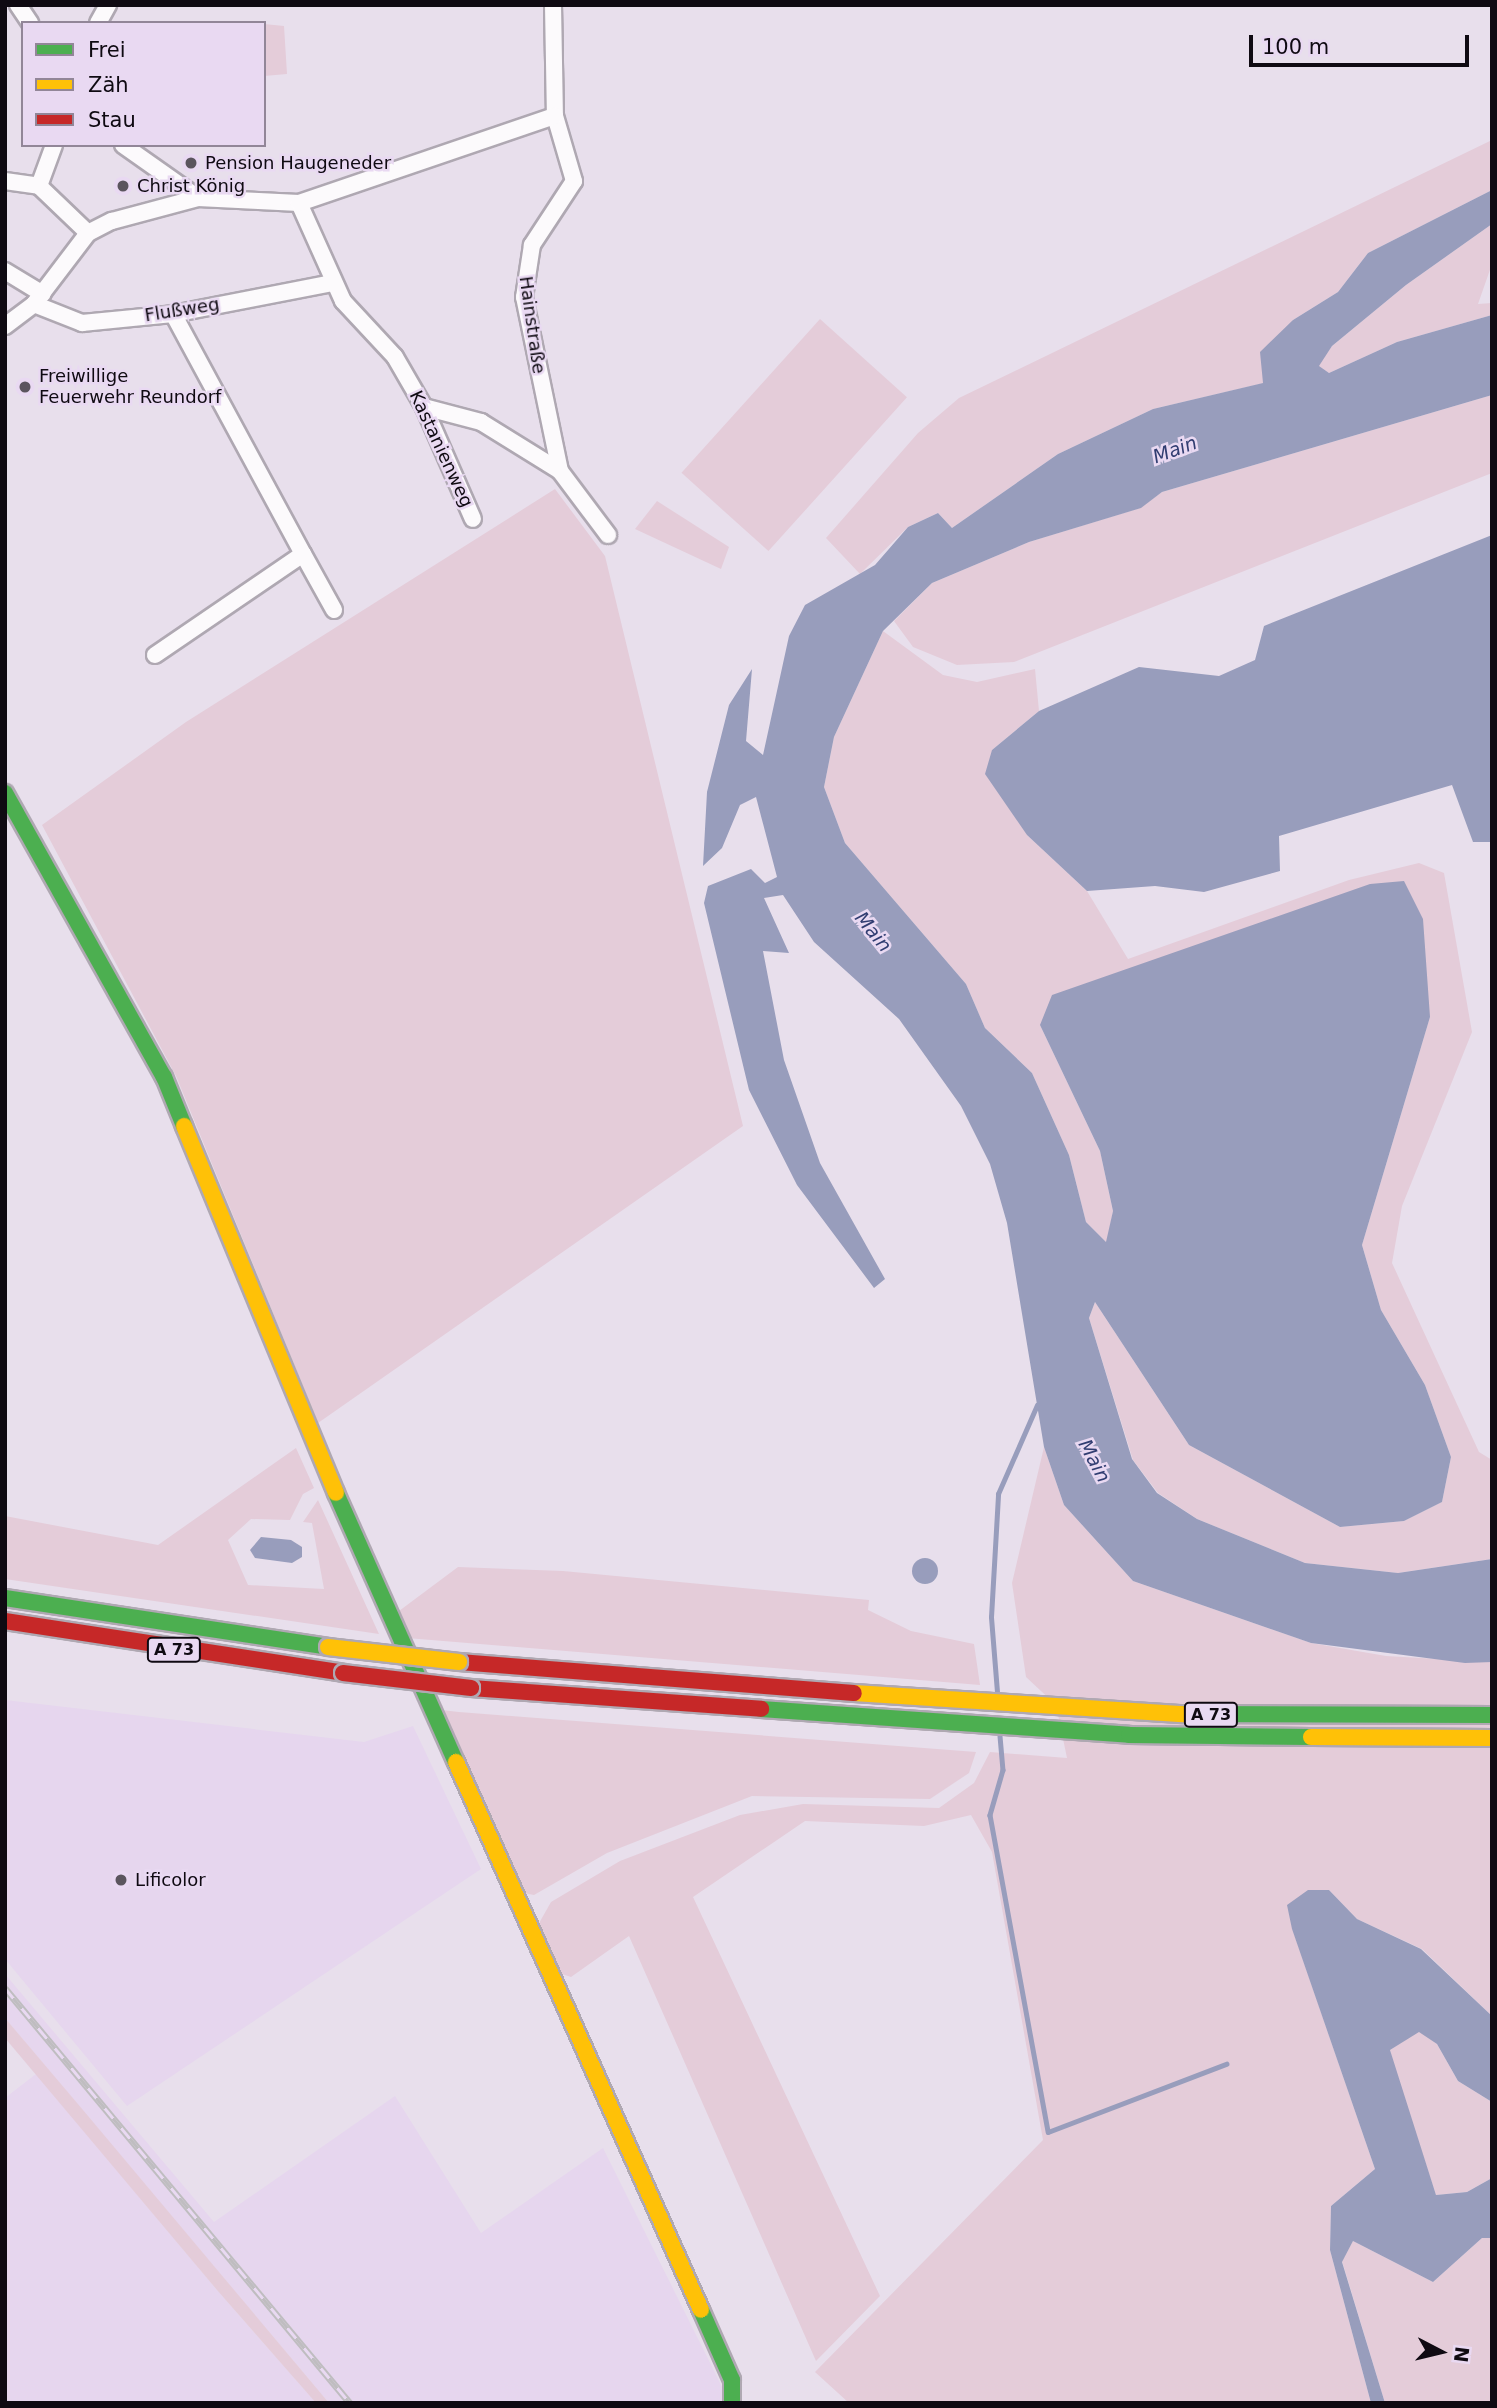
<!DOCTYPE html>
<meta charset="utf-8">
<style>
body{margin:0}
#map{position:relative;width:1497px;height:2408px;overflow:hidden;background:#e8dfec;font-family:"DejaVu Sans",sans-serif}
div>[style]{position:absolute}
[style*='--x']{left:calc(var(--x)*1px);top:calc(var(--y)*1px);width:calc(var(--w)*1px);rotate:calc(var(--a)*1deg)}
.built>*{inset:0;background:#e6d6ee}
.green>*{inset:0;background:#e4ccd9;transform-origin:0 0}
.water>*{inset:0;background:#989dbc}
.round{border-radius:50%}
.stream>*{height:4.5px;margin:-2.25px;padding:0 2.25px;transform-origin:2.25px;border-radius:2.25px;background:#989dbc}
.roads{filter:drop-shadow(2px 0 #afa8b2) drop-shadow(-2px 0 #afa8b2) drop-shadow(0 2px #afa8b2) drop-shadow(0 -2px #afa8b2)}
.street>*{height:16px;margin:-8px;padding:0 8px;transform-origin:8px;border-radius:8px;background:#fcfafc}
.fast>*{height:16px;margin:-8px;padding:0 8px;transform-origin:8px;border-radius:8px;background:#4caf50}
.slow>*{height:16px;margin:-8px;padding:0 8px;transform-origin:8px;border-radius:8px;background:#ffc107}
.jam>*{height:16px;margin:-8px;padding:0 8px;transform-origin:8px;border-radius:8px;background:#c62828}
.rail>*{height:7px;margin-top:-3.5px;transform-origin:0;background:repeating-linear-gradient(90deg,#e9d9f2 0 13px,#bfbdc0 0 26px);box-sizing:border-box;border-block:2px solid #bfbdc0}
.bridges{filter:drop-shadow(2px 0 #afa8b2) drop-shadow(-2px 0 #afa8b2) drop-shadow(0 2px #afa8b2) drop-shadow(0 -2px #afa8b2)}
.slow-bridge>*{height:16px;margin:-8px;padding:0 8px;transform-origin:8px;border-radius:8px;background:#ffc107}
.jam-bridge>*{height:16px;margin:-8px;padding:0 8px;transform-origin:8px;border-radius:8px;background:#c62828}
.dots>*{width:19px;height:19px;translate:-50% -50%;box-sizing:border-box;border:4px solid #e9d9f2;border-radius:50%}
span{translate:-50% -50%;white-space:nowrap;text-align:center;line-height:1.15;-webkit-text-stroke:5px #e9d9f2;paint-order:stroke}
.shield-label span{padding:2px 5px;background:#e9d9f2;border:2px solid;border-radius:5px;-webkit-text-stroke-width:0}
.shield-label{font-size:16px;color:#0f0a12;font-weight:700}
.poi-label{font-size:18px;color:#0f0a12}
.left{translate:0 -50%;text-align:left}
.street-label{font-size:18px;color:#0f0a12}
.water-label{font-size:19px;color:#313d71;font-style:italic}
.frame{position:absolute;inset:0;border:7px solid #0f0a12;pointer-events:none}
.legend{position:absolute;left:21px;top:21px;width:245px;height:126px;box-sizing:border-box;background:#e9d9f2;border:2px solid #928698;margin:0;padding:9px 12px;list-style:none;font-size:21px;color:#0f0a12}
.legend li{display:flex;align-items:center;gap:14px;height:35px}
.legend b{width:35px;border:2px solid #928698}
.north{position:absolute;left:1406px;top:2317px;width:70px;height:70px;-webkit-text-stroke:5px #e9d9f2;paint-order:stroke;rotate:97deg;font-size:19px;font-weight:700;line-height:28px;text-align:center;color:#0f0a12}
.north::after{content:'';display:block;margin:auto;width:24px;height:32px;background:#0f0a12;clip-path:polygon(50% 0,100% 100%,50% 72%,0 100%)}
.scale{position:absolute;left:1249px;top:35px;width:220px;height:32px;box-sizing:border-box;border:4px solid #0f0a12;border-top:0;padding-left:9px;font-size:21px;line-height:24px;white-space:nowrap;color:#0f0a12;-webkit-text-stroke:5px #e9d9f2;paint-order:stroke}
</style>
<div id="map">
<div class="built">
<i style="clip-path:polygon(5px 1700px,364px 1742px,413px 1726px,481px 1869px,127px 2106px,5px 1959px)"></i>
<i style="clip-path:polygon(5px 1974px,214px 2222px,395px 2096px,481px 2233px,603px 2148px,730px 2403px,329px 2403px,5px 2018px)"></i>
<i style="clip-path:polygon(36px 2074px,217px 2290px,316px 2403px,5px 2403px,5px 2098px)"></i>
</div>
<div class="green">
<i style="clip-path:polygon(264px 24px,284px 26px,287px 74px,264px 76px)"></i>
<i style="clip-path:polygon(1492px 140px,1492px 190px,1368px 253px,1338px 292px,1293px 320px,1264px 383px,1153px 409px,1058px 454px,952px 528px,938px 513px,908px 527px,860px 574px,826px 538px,918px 433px,959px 398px)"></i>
<i style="clip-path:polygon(1492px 224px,1492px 264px,1478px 304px,1492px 303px,1492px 315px,1397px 342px,1329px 373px,1318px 366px,1332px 346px,1406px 285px)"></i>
<i style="left:820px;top:319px;width:117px;height:207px;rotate:42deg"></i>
<i style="clip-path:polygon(1492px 395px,1492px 473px,1014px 662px,957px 665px,913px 647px,894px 621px,932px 583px,1029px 542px,1140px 508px,1162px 492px)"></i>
<i style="clip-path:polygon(555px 489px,605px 556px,743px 1126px,318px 1423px,176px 1076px,42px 825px,186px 722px)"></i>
<i style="clip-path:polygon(657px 501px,729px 547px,721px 569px,635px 529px)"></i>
<i style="clip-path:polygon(883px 631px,943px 675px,977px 682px,1035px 669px,1039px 711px,992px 750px,1027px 835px,1087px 891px,1128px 959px,1349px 880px,1419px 863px,1444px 873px,1472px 1032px,1402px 1206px,1392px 1263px,1479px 1452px,1492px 1460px,1492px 1559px,1398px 1573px,1305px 1563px,1197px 1519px,1158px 1493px,1133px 1460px,1089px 1318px,1095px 1302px,1189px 1445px,1340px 1527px,1404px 1521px,1442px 1502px,1451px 1457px,1425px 1385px,1381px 1310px,1362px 1245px,1430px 1017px,1040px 1025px,1100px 1151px,1113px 1211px,1107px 1243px,1086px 1222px,1069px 1155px,1032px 1073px,985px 1028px,966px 984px,845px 843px,824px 787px,834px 737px)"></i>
<i style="clip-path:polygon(1044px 1447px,1064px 1505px,1133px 1581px,1311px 1643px,1386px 1656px,1492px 1662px,1492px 2016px,1422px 1949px,1357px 1919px,1329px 1890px,1292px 1928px,1375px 2169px,1331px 2206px,1330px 2250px,1371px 2403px,849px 2403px,815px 2372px,1043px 2140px,992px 1852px,971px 1815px,924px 1826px,805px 1821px,693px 1897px,880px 2296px,816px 2361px,629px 1936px,571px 1977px,559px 1973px,538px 1925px,551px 1902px,620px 1861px,740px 1815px,803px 1804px,939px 1808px,974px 1783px,990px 1752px,1067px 1758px,1056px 1705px,1026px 1677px,1012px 1583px)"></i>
<i style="clip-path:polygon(296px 1448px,314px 1488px,303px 1494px,290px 1520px,251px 1519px,228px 1540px,248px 1585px,324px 1589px,312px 1523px,303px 1522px,318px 1500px,379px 1634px,5px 1579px,5px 1516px,158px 1545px)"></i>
<i style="clip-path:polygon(458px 1567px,563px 1571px,869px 1600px,868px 1610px,911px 1631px,974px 1644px,980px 1685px,407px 1638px,399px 1611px)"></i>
<i style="clip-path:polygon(441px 1710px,459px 1712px,976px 1752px,969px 1773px,930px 1799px,752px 1796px,607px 1853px,534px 1895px,524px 1893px)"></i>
<i style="clip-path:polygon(5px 2018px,83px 2110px,329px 2403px,316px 2403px,217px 2290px,5px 2038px)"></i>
<i style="clip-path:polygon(1419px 2031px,1437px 2044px,1458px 2081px,1492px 2102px,1492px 2178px,1467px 2192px,1436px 2195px,1395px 2072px,1390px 2050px)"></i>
<i style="clip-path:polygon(1482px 2238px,1492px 2238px,1492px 2403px,1385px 2403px,1342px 2261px,1353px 2241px,1433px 2282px)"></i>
</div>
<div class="water">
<i style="clip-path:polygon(1492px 190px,1492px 224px,1406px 285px,1332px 346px,1319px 366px,1329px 373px,1397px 342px,1492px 315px,1492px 395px,1162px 492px,1141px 508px,1029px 542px,932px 583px,883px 631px,834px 737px,824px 787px,845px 843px,966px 984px,985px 1028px,1032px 1073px,1069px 1155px,1086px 1222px,1106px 1242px,1113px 1211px,1100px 1151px,1040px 1025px,1052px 995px,1370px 884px,1404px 881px,1423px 919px,1430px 1017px,1362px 1245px,1381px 1310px,1425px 1385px,1451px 1457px,1442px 1502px,1404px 1521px,1340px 1527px,1189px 1445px,1095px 1302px,1089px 1318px,1132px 1459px,1157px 1493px,1197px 1519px,1305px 1563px,1398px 1573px,1492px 1559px,1492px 1662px,1465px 1663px,1311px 1643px,1133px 1581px,1064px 1505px,1044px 1447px,1007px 1223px,990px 1164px,961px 1106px,899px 1019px,814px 942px,783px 895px,764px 898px,789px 953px,763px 951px,784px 1060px,820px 1163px,885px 1279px,874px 1288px,797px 1185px,749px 1090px,704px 903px,708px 886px,751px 869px,765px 883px,777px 877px,756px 797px,740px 805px,722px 848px,703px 866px,707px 792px,729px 705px,752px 669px,746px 741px,763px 755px,789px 636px,805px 605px,875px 565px,908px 527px,938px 513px,952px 528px,1058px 454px,1153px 409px,1263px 383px,1260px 352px,1293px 320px,1338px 292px,1368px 253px)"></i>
<i style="clip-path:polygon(1492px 535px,1492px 842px,1473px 842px,1452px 785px,1279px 836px,1280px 871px,1204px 892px,1155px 886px,1087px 891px,1027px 835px,985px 774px,992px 750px,1039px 711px,1139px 667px,1219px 676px,1255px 660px,1264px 626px)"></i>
<i style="clip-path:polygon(261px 1537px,291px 1540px,302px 1547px,302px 1557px,292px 1563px,255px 1558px,250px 1550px)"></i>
<i class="round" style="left:912px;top:1558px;width:26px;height:26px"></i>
<i style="clip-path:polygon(1308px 1890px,1329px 1890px,1357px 1919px,1421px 1949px,1492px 2016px,1492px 2102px,1458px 2081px,1437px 2044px,1419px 2032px,1390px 2050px,1436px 2195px,1467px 2192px,1492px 2178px,1492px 2238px,1482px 2238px,1433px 2282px,1353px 2241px,1342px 2262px,1385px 2403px,1371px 2403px,1330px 2250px,1331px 2206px,1375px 2169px,1292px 1929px,1287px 1905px)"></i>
</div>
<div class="stream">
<i style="--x:997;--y:1692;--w:75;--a:-94.6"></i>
<i style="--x:991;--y:1617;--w:123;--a:-86.7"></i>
<i style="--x:998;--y:1494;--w:97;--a:-66.3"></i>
<i style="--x:1000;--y:1736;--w:34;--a:85"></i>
<i style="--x:1003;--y:1770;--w:47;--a:106.1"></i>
<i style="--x:990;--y:1815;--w:322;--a:79.6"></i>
<i style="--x:1048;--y:2132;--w:191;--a:-20.9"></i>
</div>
<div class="roads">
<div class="street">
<i style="--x:18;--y:5;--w:22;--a:56"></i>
<i style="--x:553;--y:5;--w:111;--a:89"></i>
<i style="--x:555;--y:116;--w:68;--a:73.7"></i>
<i style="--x:574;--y:181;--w:77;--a:123.3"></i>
<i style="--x:532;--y:245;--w:53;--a:98.7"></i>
<i style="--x:524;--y:297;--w:178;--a:78.3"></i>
<i style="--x:560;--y:471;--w:80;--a:53.1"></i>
<i style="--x:98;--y:23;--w:21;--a:-61"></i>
<i style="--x:123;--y:145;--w:92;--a:35.2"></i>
<i style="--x:5;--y:181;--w:34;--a:8"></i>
<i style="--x:39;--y:186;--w:68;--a:43.8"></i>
<i style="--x:39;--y:186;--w:44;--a:-69.9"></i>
<i style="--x:299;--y:203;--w:107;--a:65.8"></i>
<i style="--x:343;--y:301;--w:76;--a:47.1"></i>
<i style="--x:395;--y:357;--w:58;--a:59.9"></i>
<i style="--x:424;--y:407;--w:122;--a:66.4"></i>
<i style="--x:5;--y:271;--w:44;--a:31.2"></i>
<i style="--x:34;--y:304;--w:52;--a:21.6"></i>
<i style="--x:82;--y:323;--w:91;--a:-5.6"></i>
<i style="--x:173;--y:314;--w:163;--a:-11"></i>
<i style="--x:5;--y:326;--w:36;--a:-37"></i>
<i style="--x:34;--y:304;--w:89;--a:-52.7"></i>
<i style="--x:88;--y:233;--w:27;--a:-27"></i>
<i style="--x:112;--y:221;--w:89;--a:-15"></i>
<i style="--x:198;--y:198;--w:101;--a:2.8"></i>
<i style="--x:299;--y:203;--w:270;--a:-18.8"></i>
<i style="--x:424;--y:407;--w:59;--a:14.7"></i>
<i style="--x:481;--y:422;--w:93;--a:31.8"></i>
<i style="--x:303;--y:554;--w:64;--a:61"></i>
<i style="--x:155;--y:655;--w:179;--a:-34.3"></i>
<i style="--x:303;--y:554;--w:273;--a:-118.4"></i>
</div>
<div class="fast">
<i style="--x:5;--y:793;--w:325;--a:60.8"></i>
<i style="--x:164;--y:1077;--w:53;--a:67.8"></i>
<i style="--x:336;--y:1493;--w:295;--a:66"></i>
<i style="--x:5;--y:1598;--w:327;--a:8.6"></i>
<i style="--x:761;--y:1709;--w:369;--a:4"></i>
<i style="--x:1129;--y:1735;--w:182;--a:0.6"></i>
<i style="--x:1183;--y:1714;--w:309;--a:0.2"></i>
<i style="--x:701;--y:2310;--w:77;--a:66.1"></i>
<i style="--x:732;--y:2380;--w:23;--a:90"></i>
</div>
<div class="slow">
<i style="--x:184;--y:1126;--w:397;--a:67.5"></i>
<i style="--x:854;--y:1693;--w:330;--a:3.7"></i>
<i style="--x:1311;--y:1737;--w:181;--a:0.3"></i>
<i style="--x:456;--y:1762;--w:600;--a:65.91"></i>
</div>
<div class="jam">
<i style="--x:5;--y:1621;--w:342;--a:8.7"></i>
<i style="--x:459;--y:1662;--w:396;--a:4.5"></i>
<i style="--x:471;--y:1688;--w:291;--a:4.1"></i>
</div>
</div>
<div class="rail">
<i style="--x:5;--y:1988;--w:540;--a:50.26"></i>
</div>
<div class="bridges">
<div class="slow-bridge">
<i style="--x:328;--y:1647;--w:132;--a:6.5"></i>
</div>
<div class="jam-bridge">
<i style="--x:343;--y:1673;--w:129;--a:6.7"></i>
</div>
</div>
<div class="dots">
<i style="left:191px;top:163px;background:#5b555e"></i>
<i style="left:123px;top:186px;background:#5b555e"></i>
<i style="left:25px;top:387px;background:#5b555e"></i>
<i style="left:121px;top:1880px;background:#5b555e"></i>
</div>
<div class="shield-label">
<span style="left:174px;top:1650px">A 73</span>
<span style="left:1211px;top:1715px">A 73</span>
</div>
<div class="poi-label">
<span class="left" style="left:205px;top:163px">Pension Haugeneder</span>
<span class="left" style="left:137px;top:186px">Christ König</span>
<span class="left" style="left:39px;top:387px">Freiwillige<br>Feuerwehr Reundorf</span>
<span class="left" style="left:135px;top:1880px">Lificolor</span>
</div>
<div class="street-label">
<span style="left:182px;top:310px;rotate:-9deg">Flußweg</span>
<span style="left:532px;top:325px;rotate:82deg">Hainstraße</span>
<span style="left:441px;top:449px;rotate:65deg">Kastanienweg</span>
</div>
<div class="water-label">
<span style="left:1175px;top:450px;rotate:-20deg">Main</span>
<span style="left:873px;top:932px;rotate:51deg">Main</span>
<span style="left:1094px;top:1461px;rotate:62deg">Main</span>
</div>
<div class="frame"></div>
<ul class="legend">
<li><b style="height:9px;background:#4caf50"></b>Frei</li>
<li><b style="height:9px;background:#ffc107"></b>Zäh</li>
<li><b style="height:9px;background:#c62828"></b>Stau</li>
</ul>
<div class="north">N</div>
<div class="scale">100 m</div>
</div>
